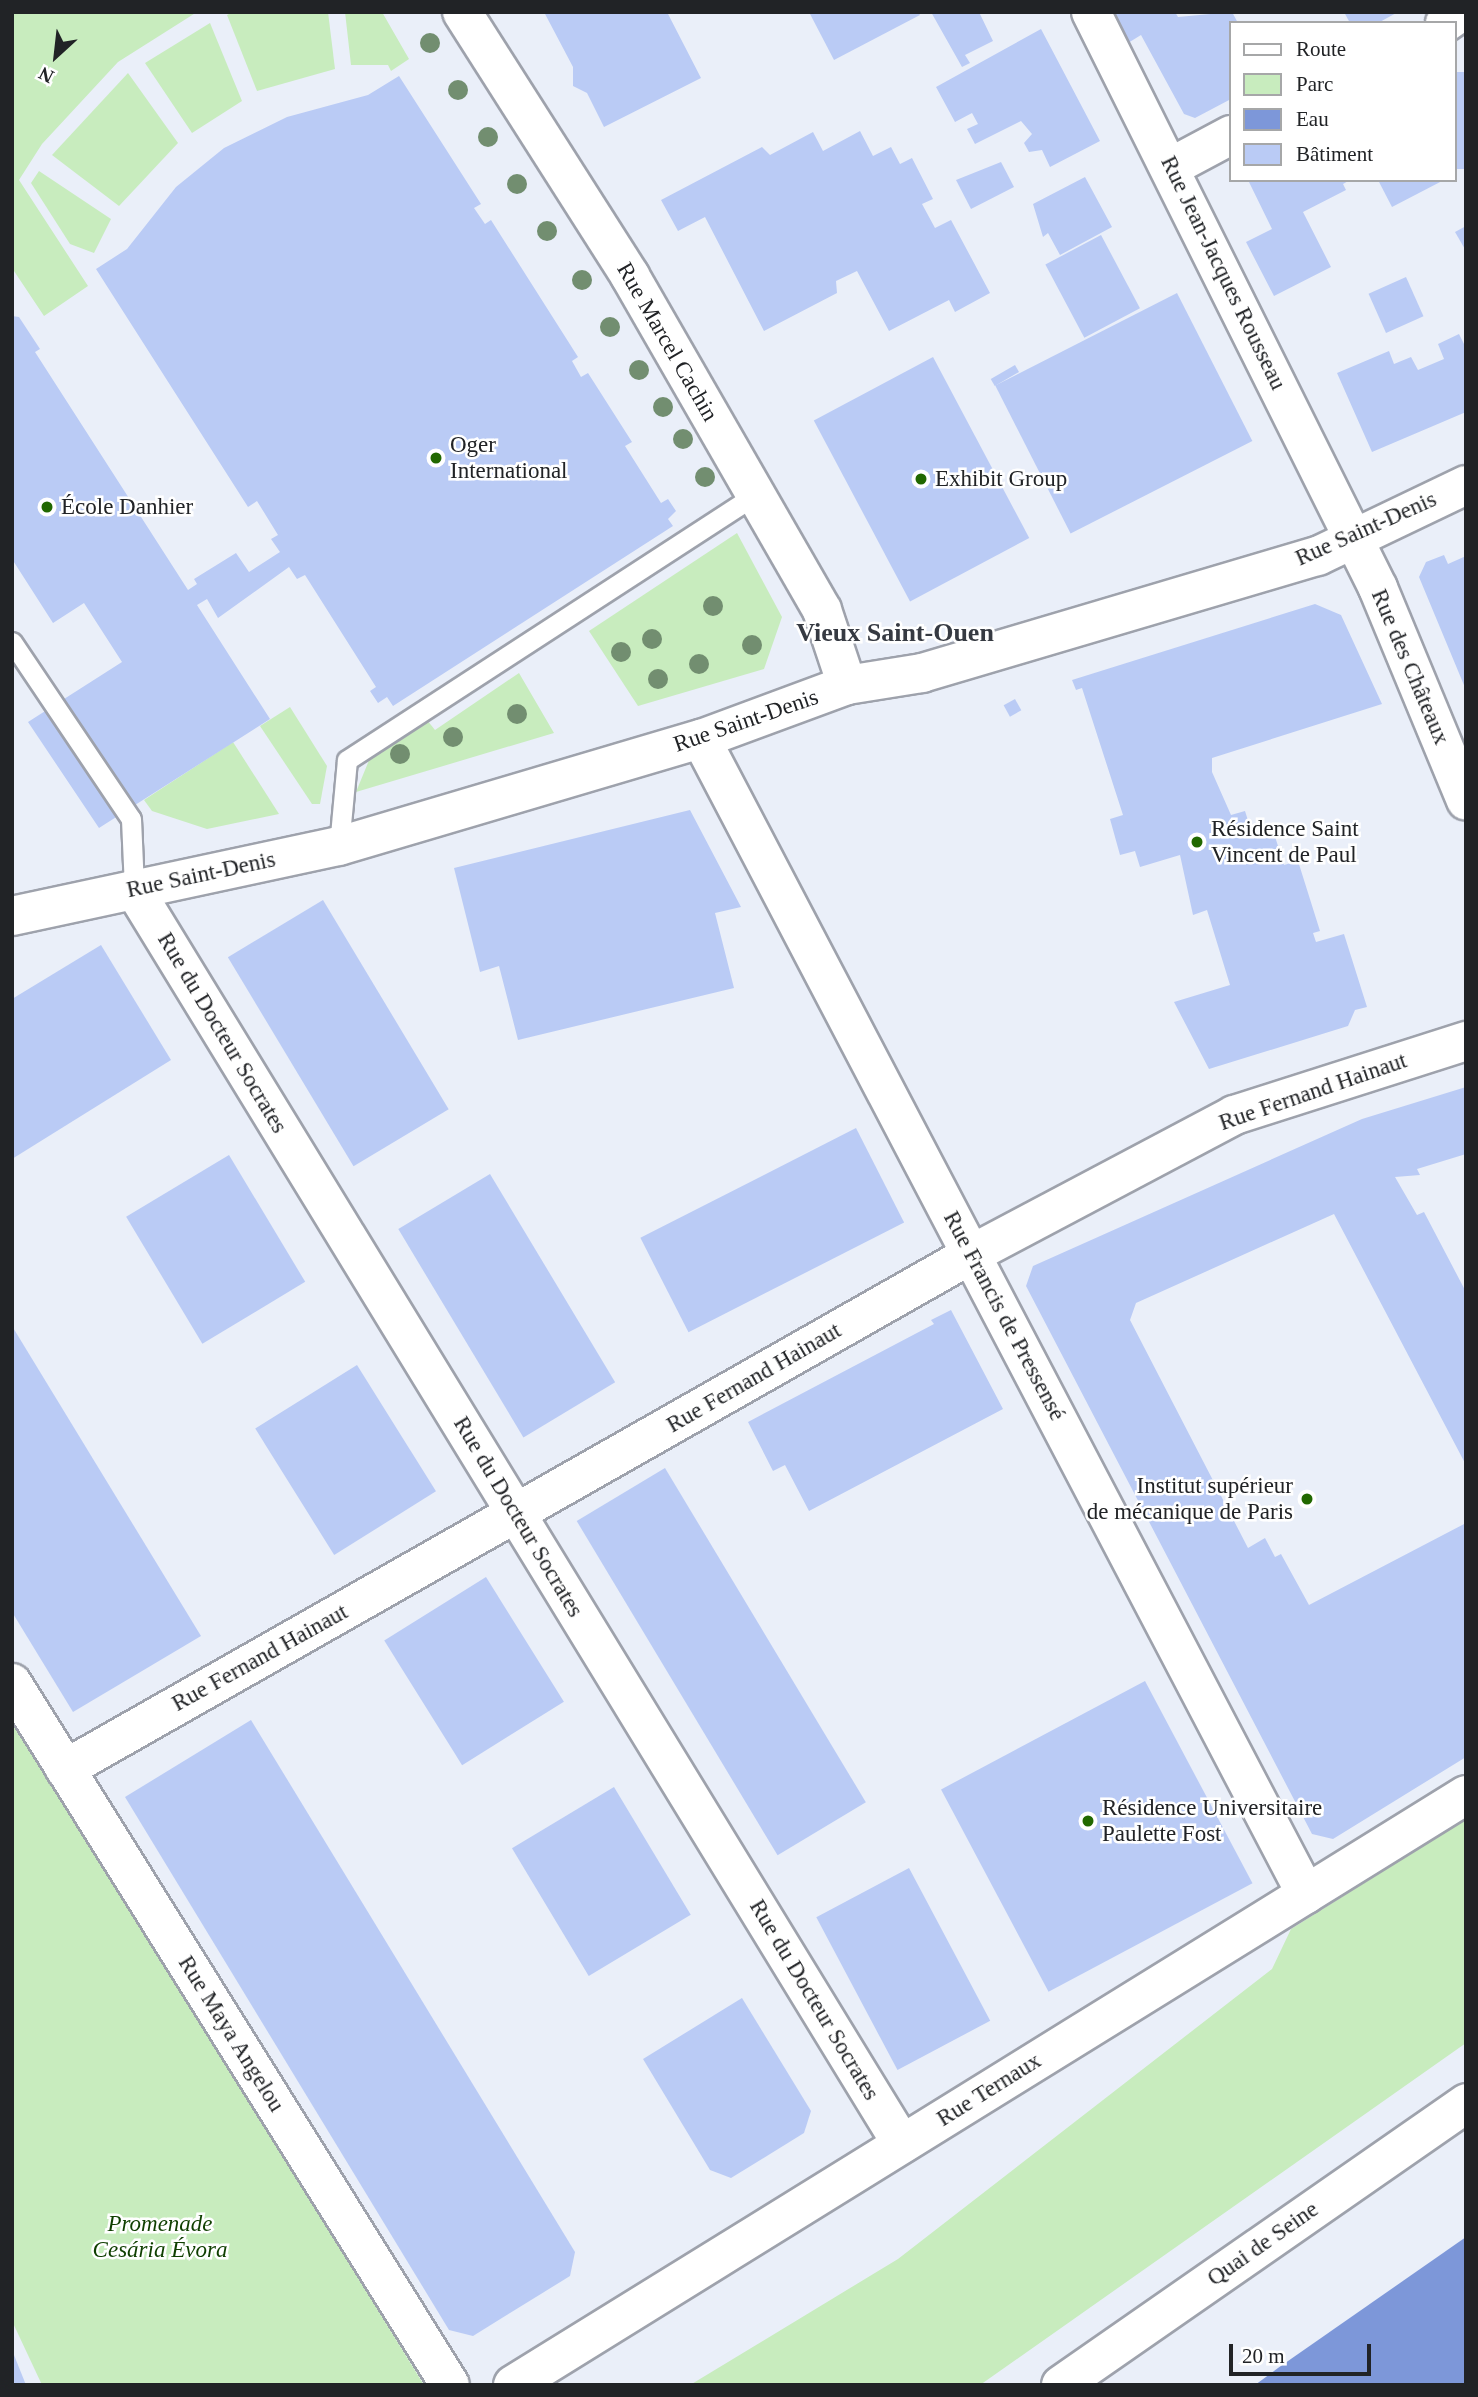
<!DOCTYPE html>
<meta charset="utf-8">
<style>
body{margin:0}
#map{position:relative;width:1478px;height:2397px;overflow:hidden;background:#eaeff9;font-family:"Times New Roman",serif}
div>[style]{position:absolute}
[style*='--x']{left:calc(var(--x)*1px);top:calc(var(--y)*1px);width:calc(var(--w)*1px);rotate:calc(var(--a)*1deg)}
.green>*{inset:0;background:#c8ecbe}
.water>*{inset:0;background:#7d97d9}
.building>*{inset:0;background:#bacbf5;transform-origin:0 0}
.roads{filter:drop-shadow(2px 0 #9ea2ac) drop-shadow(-2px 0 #9ea2ac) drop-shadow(0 2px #9ea2ac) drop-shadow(0 -2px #9ea2ac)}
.service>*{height:19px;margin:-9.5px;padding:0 9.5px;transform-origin:9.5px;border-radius:9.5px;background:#fff}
.minor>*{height:38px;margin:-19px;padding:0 19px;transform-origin:19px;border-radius:19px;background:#fff}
.secondary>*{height:38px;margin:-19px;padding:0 19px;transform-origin:19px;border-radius:19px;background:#fff}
.primary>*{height:38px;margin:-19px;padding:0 19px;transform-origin:19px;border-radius:19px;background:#fff}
.trees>*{width:20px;height:20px;margin:-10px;border-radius:50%;background:#728e70}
.dots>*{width:19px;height:19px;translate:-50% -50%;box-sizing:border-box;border:4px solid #fff;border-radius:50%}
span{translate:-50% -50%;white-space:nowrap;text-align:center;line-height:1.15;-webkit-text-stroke:5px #fff;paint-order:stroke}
.street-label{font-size:23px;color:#212326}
.poi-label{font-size:23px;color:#212326}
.left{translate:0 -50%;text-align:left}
.right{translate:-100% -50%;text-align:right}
.park-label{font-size:23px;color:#0f3f00;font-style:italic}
.quarter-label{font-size:26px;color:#363a42;font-weight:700}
.frame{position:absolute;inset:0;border:14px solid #212326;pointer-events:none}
.legend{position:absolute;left:1229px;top:21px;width:228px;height:161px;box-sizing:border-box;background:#fff;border:2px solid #a6a7a8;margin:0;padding:9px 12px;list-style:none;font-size:21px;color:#212326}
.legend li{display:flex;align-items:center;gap:14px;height:35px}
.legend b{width:35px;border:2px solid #a6a7a8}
.north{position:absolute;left:21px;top:21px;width:70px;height:70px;-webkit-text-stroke:5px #fff;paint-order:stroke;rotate:207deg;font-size:19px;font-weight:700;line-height:28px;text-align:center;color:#212326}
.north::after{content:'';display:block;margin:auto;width:24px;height:32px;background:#212326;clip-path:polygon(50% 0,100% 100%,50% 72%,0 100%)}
.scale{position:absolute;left:1229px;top:2344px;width:142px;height:32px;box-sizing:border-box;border:4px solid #212326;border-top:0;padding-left:9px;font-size:21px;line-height:24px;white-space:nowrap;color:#212326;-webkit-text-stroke:5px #fff;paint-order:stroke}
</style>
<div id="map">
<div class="green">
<i style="clip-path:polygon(12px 12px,197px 12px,118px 62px,42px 144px,19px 180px,88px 286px,44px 316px,12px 268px)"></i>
<i style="clip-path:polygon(233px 12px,328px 12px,335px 69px,257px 91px,227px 15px)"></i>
<i style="clip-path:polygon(345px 12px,382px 12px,409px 59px,391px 71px,388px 65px,351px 65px)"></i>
<i style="clip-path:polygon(210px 23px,242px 101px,192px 133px,145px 63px)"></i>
<i style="clip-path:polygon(128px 73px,178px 143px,119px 206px,52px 155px)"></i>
<i style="clip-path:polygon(39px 171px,111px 219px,94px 253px,70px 244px,31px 183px)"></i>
<i style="clip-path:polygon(737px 533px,782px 617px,764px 669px,638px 706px,589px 631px)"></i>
<i style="clip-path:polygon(519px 673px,554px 733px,356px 792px,372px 753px,427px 720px,435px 730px)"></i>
<i style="clip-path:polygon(290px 707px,327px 766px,320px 804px,312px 804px,260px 726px)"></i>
<i style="clip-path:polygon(233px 742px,279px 814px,207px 829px,152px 811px,144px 800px)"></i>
<i style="clip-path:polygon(12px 1717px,424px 2385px,42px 2385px,12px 2321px)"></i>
<i style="clip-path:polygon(1466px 1819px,1466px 2043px,980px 2385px,690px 2385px,898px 2259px,1272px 1969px,1291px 1929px)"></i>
</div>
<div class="water">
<i style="clip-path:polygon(1466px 2237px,1466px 2385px,1255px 2385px,1278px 2368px)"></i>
</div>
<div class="building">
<i style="clip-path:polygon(544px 12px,667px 12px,701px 78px,604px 127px,587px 93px,573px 86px,573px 67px)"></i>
<i style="clip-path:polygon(809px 12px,918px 12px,920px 15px,834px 60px)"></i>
<i style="clip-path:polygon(931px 12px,979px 12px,993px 41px,965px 55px,970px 63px,962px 67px)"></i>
<i style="clip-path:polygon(1112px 12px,1175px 12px,1178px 17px,1232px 12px,1238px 23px,1231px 23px,1231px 99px,1195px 118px,1184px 114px,1141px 35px,1128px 43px)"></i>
<i style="clip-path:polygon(1344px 12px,1398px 12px,1378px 23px,1350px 23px)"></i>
<i style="clip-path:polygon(1041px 29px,1100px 141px,1050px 167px,1042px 150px,1029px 152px,1024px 143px,1032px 134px,1021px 121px,975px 144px,967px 129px,978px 124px,972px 113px,955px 122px,936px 87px)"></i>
<i style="left:1466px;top:72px;width:97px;height:13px;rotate:90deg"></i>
<i style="clip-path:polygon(399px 76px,481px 204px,474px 208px,485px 224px,491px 220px,578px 357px,572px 361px,581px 377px,588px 373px,632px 442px,625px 446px,661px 503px,668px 499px,676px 511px,668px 519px,673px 526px,393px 706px,387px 697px,378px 703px,370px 691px,376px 687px,305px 575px,297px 579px,289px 567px,218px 618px,207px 599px,197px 605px,270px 719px,99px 828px,28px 722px,122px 662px,84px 603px,53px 623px,12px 559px,12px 316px,19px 317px,40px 349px,35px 352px,188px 590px,197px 584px,194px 579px,236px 553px,249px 572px,280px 552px,271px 539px,278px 535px,257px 501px,248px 507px,96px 269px,127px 249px,176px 187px,224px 148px,287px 117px,368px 95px)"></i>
<i style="clip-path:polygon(860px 131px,873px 156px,891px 147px,900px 164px,912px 158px,933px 199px,922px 204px,935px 228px,951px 220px,990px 293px,955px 312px,949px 300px,889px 331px,857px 271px,836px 281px,837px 293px,764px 331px,705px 217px,678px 231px,661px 200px,762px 147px,770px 155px,813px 132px,823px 151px)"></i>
<i style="clip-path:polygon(1001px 162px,1014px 187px,971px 209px,956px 180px)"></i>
<i style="clip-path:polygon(1085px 177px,1112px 227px,1060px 255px,1048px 233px,1043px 237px,1033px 204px)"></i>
<i style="clip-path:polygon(1248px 180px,1350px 180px,1343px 184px,1346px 190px,1303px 212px,1331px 267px,1274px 296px,1246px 242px,1272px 229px)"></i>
<i style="clip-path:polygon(1378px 180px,1444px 180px,1392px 207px)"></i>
<i style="clip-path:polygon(1466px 226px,1466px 251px,1455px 232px)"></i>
<i style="left:1101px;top:235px;width:83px;height:63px;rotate:62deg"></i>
<i style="left:1406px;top:277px;width:43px;height:41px;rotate:66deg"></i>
<i style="left:1177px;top:293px;width:166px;height:204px;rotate:63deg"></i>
<i style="clip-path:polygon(1459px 334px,1466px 348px,1466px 412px,1372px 452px,1337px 373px,1389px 351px,1394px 364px,1411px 357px,1418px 370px,1444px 359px,1438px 344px)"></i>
<i style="left:933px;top:357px;width:205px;height:135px;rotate:62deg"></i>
<i style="left:1015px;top:365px;width:8px;height:28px;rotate:60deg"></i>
<i style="clip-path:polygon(1444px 555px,1448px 564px,1466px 556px,1466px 690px,1419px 577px,1426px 562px)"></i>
<i style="clip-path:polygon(1315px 604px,1341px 615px,1382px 704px,1212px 758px,1212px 772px,1231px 815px,1245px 811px,1252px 833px,1272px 827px,1284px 865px,1298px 861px,1320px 931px,1313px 933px,1316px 942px,1344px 934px,1367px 1007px,1355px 1010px,1348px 1026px,1209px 1069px,1174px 1002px,1230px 985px,1207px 910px,1193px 915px,1180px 855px,1140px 867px,1135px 851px,1120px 855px,1110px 819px,1123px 815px,1082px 688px,1076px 690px,1072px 680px)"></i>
<i style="left:1015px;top:699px;width:13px;height:13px;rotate:61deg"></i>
<i style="clip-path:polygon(690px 810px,741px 907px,715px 913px,734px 988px,518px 1040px,499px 966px,480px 972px,454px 868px)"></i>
<i style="left:323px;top:900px;width:244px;height:111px;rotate:59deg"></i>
<i style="clip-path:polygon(101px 945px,171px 1060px,12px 1159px,12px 999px)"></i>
<i style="clip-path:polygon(1466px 1087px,1466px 1154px,1417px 1169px,1420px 1175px,1395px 1177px,1417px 1215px,1424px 1212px,1466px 1292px,1466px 1465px,1334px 1214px,1136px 1303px,1130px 1320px,1248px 1548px,1265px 1538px,1275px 1557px,1281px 1554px,1309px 1605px,1466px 1523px,1466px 1757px,1333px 1839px,1312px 1834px,1026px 1286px,1033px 1266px,1362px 1119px)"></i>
<i style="left:856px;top:1128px;width:106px;height:242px;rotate:63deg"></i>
<i style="left:229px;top:1155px;width:148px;height:120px;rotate:59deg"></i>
<i style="left:490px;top:1174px;width:243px;height:107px;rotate:59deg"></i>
<i style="clip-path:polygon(951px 1310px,1003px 1409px,809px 1511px,785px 1465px,773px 1471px,748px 1422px,934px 1324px,931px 1320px)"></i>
<i style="clip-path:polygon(12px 1326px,201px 1636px,73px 1712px,12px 1612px)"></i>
<i style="left:357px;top:1365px;width:149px;height:120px;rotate:58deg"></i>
<i style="left:665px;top:1468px;width:390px;height:103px;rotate:59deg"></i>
<i style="left:486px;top:1577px;width:147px;height:120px;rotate:58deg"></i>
<i style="left:1145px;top:1681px;width:229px;height:231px;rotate:62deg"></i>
<i style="clip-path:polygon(251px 1720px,575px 2252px,570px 2276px,473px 2336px,449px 2330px,125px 1797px)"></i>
<i style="left:614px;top:1787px;width:149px;height:119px;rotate:59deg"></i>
<i style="left:909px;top:1868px;width:173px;height:105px;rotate:62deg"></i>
<i style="clip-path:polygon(742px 1998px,811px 2111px,804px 2133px,731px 2178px,710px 2170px,643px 2059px)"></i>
<i style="clip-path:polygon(12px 2350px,26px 2385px,12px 2385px)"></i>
</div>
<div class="roads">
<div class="service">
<i style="--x:12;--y:642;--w:213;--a:56.1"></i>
<i style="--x:131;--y:819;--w:70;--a:87.5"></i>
<i style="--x:339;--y:846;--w:86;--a:-84.7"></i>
<i style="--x:347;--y:760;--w:488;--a:-33"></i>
</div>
<div class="minor">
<i style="--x:462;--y:12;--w:313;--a:57.5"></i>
<i style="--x:630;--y:276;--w:385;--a:60.1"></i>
<i style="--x:822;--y:610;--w:79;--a:71.6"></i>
<i style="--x:1091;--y:12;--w:644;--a:63.51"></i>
<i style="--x:1378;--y:588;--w:230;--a:67.5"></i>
<i style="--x:1445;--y:23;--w:19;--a:-35"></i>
<i style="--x:1171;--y:167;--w:68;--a:-28.1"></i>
<i style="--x:701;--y:739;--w:1304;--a:62.35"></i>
<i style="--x:134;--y:889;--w:1471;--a:58.54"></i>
<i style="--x:12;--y:1683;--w:827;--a:58.04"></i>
<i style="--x:65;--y:1769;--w:1043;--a:-29.59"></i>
<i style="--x:972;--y:1254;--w:297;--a:-27.9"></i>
<i style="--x:1234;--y:1115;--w:244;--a:-17.7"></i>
<i style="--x:513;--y:2385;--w:1121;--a:-31.76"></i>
</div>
<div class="secondary">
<i style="--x:12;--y:916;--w:334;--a:-12.1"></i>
<i style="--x:339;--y:846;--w:377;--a:-16.5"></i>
<i style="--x:701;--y:739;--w:156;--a:-20.3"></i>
<i style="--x:847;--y:685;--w:76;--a:-9.1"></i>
<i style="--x:922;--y:673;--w:413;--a:-16.5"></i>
<i style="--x:1318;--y:556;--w:164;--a:-25.6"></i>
</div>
<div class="primary">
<i style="--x:1061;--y:2385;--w:494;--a:-34.8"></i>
</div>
</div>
<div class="trees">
<i style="left:430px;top:43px"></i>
<i style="left:458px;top:90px"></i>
<i style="left:488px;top:137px"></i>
<i style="left:517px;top:184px"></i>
<i style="left:547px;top:231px"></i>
<i style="left:582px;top:280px"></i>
<i style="left:610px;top:327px"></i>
<i style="left:639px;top:370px"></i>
<i style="left:663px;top:407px"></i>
<i style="left:683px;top:439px"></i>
<i style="left:705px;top:477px"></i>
<i style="left:713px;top:606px"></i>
<i style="left:652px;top:639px"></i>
<i style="left:752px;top:645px"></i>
<i style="left:621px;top:652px"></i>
<i style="left:699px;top:664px"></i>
<i style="left:658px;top:679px"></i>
<i style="left:517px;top:714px"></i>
<i style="left:453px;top:737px"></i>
<i style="left:400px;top:754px"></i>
</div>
<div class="dots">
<i style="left:436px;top:458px;background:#216800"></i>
<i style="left:921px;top:479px;background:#216800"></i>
<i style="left:47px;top:507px;background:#216800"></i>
<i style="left:1197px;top:842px;background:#216800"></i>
<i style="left:1307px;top:1499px;background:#216800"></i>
<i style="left:1088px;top:1821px;background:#216800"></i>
</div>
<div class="street-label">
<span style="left:1223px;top:273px;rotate:64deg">Rue Jean-Jacques Rousseau</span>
<span style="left:667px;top:342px;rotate:60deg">Rue Marcel Cachin</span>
<span style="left:1366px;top:529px;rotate:-24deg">Rue Saint-Denis</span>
<span style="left:1410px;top:667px;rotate:67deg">Rue des Châteaux</span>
<span style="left:746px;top:721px;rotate:-19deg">Rue Saint-Denis</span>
<span style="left:201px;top:875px;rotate:-12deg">Rue Saint-Denis</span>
<span style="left:222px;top:1033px;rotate:59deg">Rue du Docteur Socrates</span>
<span style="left:1313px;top:1092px;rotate:-19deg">Rue Fernand Hainaut</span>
<span style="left:1004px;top:1316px;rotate:62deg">Rue Francis de Pressensé</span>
<span style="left:754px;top:1378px;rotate:-30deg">Rue Fernand Hainaut</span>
<span style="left:518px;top:1517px;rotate:59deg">Rue du Docteur Socrates</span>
<span style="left:260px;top:1658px;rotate:-29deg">Rue Fernand Hainaut</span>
<span style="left:814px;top:2000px;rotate:59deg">Rue du Docteur Socrates</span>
<span style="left:231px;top:2034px;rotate:58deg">Rue Maya Angelou</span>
<span style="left:989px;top:2090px;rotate:-32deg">Rue Ternaux</span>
<span style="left:1263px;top:2244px;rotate:-35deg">Quai de Seine</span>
</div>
<div class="poi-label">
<span class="left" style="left:450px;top:458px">Oger<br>International</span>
<span class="left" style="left:935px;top:479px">Exhibit Group</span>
<span class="left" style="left:61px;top:507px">École Danhier</span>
<span class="left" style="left:1211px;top:842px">Résidence Saint<br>Vincent de Paul</span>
<span class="right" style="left:1293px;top:1499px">Institut supérieur<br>de mécanique de Paris</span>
<span class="left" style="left:1102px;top:1821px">Résidence Universitaire<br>Paulette Fost</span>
</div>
<div class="park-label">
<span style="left:160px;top:2237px">Promenade<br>Cesária Évora</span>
</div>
<div class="quarter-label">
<span style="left:895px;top:633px">Vieux Saint-Ouen</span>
</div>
<div class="frame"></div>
<ul class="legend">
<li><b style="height:9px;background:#fff"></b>Route</li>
<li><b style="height:19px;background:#c8ecbe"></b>Parc</li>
<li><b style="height:19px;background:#7d97d9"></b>Eau</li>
<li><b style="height:19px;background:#bacbf5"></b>Bâtiment</li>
</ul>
<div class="north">N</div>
<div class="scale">20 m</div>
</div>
